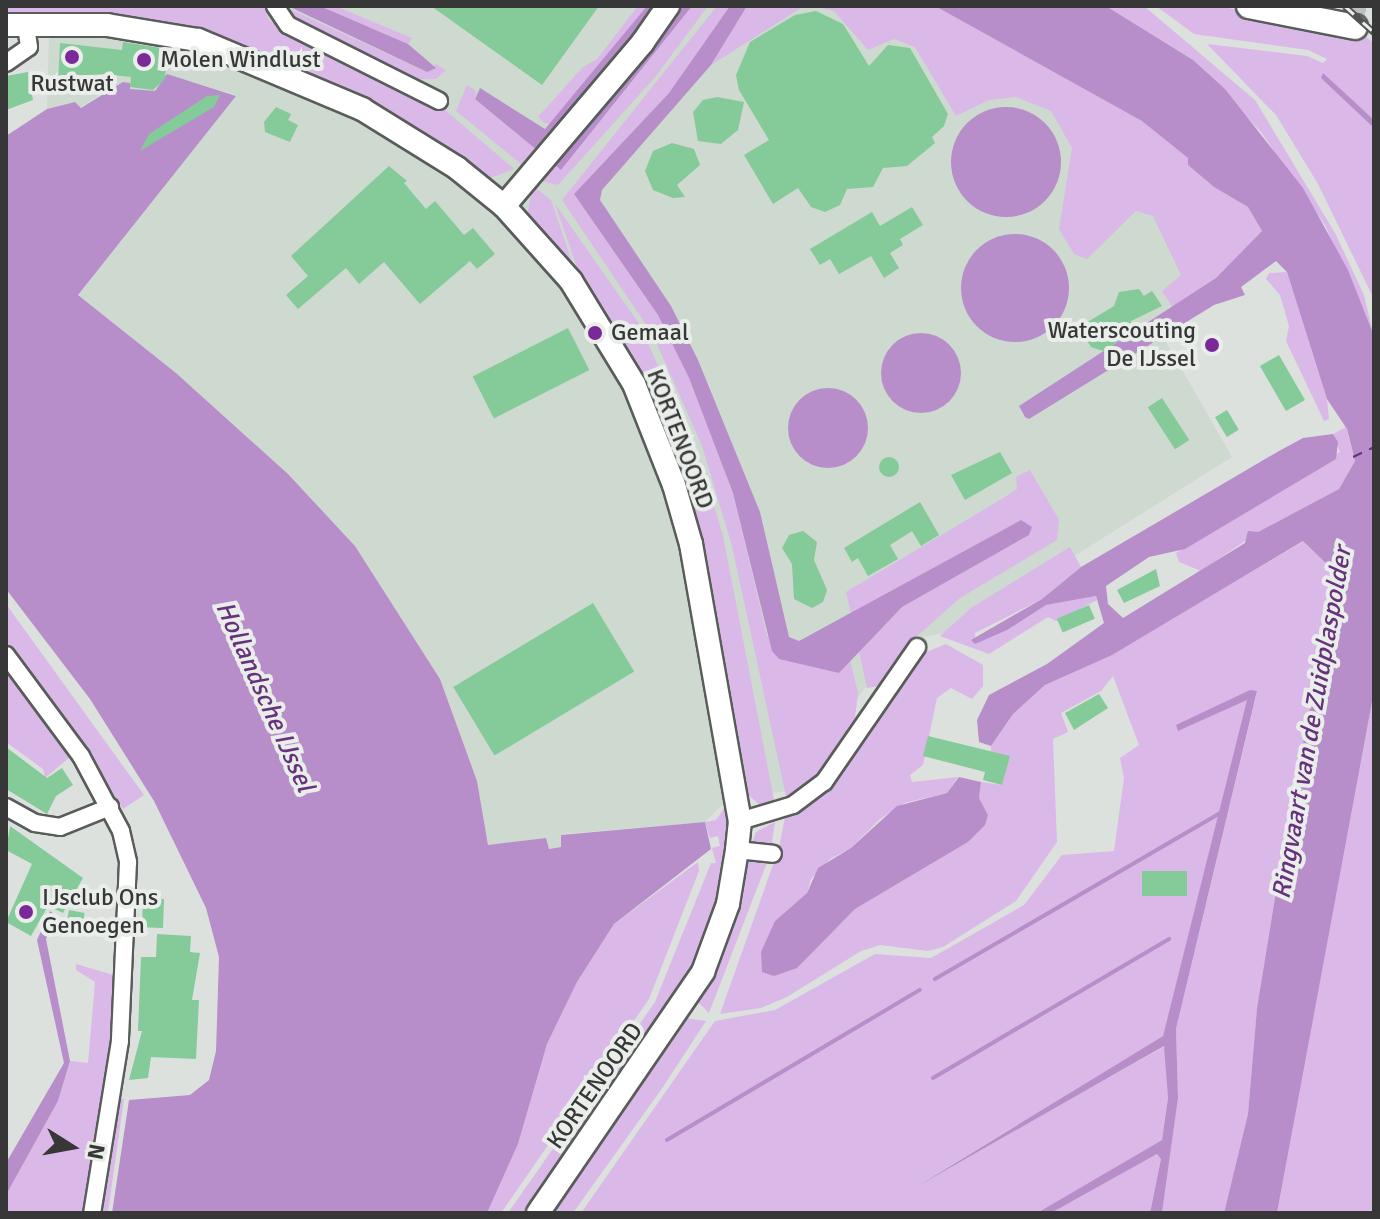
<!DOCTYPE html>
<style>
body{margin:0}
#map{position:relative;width:1380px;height:1219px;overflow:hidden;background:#dde1de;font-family:Signika,sans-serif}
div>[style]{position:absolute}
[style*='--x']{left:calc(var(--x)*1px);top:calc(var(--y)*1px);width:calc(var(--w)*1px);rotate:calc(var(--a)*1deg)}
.built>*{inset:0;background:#ced9d0}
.green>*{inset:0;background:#dab8e8;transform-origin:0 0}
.water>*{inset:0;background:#b88eca}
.round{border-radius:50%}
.stream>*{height:4px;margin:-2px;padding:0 2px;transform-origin:2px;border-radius:2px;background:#b88eca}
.ferry>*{height:2px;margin-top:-1px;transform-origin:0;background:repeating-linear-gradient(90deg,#66327b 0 10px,transparent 0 18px)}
.building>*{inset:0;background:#85ca99;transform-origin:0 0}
.primary-tunnel>*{height:24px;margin-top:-12px;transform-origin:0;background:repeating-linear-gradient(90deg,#bcbfbc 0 24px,transparent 0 36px)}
.roads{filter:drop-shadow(2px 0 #595d5a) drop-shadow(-2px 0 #595d5a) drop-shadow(0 2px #595d5a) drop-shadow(0 -2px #595d5a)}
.street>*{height:16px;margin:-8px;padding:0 8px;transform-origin:8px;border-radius:8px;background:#fff}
.secondary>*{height:22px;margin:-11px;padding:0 11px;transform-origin:11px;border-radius:11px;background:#fff}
.primary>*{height:24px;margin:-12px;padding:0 12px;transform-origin:12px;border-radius:12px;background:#fff}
.rail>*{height:7px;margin-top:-3.5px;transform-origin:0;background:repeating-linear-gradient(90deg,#eaeeeb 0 12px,#525352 0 24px);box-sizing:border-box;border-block:2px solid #525352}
.dots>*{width:22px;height:22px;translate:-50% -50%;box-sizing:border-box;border:4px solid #eaeeeb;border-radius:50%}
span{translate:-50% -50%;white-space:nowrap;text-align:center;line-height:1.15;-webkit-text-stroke:8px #eaeeeb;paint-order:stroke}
.poi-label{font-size:24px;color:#363736}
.left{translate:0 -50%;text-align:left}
.right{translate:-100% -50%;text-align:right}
.street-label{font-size:24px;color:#363736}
.water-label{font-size:26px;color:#66327b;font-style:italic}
.frame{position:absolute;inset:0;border:8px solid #363736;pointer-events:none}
.north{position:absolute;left:32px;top:1107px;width:80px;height:80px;-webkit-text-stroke:6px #eaeeeb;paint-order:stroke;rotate:101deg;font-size:22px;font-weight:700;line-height:32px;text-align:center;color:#363736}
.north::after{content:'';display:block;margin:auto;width:28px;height:36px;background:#363736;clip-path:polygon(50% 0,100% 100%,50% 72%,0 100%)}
</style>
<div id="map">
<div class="built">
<i style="clip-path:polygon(6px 6px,962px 6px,1290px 233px,1157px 326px,1232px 457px,955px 631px,901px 641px,787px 791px,729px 798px,705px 822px,562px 834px,561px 847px,549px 849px,545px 838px,488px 845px,477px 781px,440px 679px,355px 546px,288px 474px,176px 373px,78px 295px,236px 95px,168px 75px,155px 91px,105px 92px,80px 108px,75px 102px,47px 109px,49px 34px)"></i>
</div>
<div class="green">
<i style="clip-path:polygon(6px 6px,264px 6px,269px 20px,281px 28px,445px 110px,514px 169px,488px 179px,239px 47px,6px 18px)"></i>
<i style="clip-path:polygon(283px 6px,427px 72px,436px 64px,446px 70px,436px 79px,416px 79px,294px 19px)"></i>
<i style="clip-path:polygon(320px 6px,335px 6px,412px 38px,408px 44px)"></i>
<i style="clip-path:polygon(638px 6px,647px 6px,551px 124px,544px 123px,538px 117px,583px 67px,597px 59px)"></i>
<i style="clip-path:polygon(692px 6px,708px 6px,656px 76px,558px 185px,542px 181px,456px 111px,467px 85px,476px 91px,475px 99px,561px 170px)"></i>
<i style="clip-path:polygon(717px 6px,730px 6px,709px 42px,669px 93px,574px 194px,658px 315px,689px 378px,733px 493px,767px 636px,839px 673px,850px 660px,858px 693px,854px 726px,819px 778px,787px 801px,732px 546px,702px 446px,653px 335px,562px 200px)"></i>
<i style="clip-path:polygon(747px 6px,804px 6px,711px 65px)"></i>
<i style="clip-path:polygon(814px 6px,935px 6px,1143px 121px,1188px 158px,1188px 165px,1214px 187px,1248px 207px,1262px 231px,1216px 278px,1173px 308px,1162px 291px,1181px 275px,1153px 216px,1136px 211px,1087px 259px,1074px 254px,1059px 229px,1072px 148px,1051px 111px,1016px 97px,989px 100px,956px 116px,915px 47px,894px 39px,868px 50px,834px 11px)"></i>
<i style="clip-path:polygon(1106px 6px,1144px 6px,1255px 100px,1335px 233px,1364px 295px,1374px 337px,1325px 225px,1261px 132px,1193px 60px)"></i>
<i style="clip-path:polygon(1156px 6px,1218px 6px,1366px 37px,1374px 43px,1374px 120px,1320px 74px,1374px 128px,1374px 299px,1318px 184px,1276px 115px,1207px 44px,1307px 56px,1323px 63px,1327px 59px,1308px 50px,1194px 34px)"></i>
<i style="clip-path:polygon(533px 186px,551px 200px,575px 271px,527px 216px)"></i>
<i style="clip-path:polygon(555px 204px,640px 325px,702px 465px,723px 536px,775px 805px,760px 805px,746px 793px,715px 632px,605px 312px,580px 276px)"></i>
<i style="clip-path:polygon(1287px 272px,1327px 399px,1329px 419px,1324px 421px,1286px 341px,1289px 326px,1280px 295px,1266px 279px,1269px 273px)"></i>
<i style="clip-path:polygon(1346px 427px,1355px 461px,1339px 489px,1258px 532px,1201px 571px,1179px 562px,1176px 553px,1340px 452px,1333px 434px)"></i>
<i style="clip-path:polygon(1030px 470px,1059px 520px,1057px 540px,960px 598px,915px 638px,879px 686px,867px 688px,859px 651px,902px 607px,1029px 535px,1021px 520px,851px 613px,846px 592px,1005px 497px,1017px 489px,1016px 477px)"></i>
<i style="clip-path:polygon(1304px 541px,1334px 571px,1334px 627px,1318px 668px,1289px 812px,1257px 1008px,1248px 1114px,1224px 1213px,1162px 1213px,1178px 1098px,1176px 1029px,1257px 692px,1178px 731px,1248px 699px,1163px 1036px,917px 1186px,1165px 1046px,1168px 1098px,1162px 1140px,1037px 1213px,581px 1213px,715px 1021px,775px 1010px,875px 954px,931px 958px,1024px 905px,1062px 855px,1114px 851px,1124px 778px,1120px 758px,1139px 745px,1113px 676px,1101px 691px,1061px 713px,1068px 732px,1053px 739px,1057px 842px,1016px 901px,943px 947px,928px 951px,880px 945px,861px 951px,787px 997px,761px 1008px,720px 1014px,779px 848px,785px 817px,805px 805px,917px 656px,946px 644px,983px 665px,983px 686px,972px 699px,951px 688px,937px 698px,923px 765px,910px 775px,912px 782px,958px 777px,947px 793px,904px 803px,880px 819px,851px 848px,830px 859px,811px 879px,807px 893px,775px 921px,837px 927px,855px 909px,968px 842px,988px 815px,979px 798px,981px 782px,1002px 785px,1009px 757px,991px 751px,991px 746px,1013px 714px,1045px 685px,1112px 654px)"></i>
<i style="clip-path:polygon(1070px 547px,1081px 567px,1042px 599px,975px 633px,975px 644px,1046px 605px,1096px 596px,1097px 600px,1056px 621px,1048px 617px,989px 654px,940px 636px,971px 608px)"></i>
<i style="clip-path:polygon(6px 604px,144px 795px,123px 809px,78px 736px,69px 733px,6px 645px)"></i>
<i style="clip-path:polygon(6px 664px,70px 757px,45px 778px,43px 769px,6px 742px)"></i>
<i style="clip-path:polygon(1374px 691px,1374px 1213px,1277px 1213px,1330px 923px)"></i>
<i style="clip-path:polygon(727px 804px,727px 867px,703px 953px,529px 1213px,508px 1213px,655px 1002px,711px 863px,716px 863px,712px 848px,720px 846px,718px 836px,710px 838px,705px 822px,716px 820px)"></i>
<i style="clip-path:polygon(775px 822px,771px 849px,752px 844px,756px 832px)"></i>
<i style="clip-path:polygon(745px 855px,768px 860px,709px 1013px,695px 999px)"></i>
<i style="clip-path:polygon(698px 862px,699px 871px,649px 999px,501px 1213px,487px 1213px,518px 1144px,547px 1044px,577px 982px,614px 924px)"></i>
<i style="clip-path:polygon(76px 964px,117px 976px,113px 1038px,87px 1213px,6px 1213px,6px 1195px,58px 1101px,70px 1061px,88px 1063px,95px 982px,76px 970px)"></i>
<i style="clip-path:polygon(685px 1018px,706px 1021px,663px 1087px,573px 1213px,548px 1213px)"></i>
<i style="left:117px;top:1098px;width:7px;height:117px;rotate:8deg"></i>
<i style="clip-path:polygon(1157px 1154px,1161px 1159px,1150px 1213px,1051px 1213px)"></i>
</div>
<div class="water">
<i style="clip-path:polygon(288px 6px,320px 6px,408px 44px,436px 68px,427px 72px)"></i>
<i style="clip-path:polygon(647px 6px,692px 6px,561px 170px,475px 99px,480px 88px,545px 129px)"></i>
<i style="clip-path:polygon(730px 6px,747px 6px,711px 65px,602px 190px,600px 200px,671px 306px,698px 360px,760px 512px,789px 637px,799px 641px,1021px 520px,1032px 527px,1029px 535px,902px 607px,839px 673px,779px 659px,772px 651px,733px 493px,689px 378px,658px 315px,574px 194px,669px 93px)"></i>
<i style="clip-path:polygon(935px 6px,1106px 6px,1193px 60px,1225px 89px,1303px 188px,1348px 270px,1374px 336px,1374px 691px,1277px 1213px,1224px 1213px,1248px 1114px,1257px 1008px,1289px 812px,1318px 669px,1334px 627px,1334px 571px,1303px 541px,1112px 655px,1045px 685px,1013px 714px,991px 746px,979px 742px,977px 720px,989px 695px,1047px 664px,1104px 623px,1096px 596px,1046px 605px,1007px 630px,975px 644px,971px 640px,1042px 599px,1081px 567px,1279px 451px,1303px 438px,1333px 434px,1338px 442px,1336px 459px,1185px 549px,1149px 557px,1106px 586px,1108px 604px,1123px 618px,1245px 543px,1248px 531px,1258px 532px,1339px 489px,1355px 461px,1347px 429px,1327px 399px,1287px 272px,1276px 261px,1241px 287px,1245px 295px,1214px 305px,1029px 419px,1025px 417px,1019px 406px,1216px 278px,1262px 231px,1248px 207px,1214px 187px,1188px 165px,1188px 158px,1142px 121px)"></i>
<i style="clip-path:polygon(1323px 73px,1374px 120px,1374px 128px,1321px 78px)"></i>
<i style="clip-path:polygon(167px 74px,236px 96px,78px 295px,176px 373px,288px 474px,355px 546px,440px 679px,477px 781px,488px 845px,546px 838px,549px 849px,561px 847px,561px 835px,705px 822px,711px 849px,614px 924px,577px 982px,547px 1044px,518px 1144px,487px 1213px,112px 1213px,129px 1100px,190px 1095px,209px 1080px,216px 1051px,219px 957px,206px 908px,154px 801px,90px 699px,6px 589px,6px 136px,47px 109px,75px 102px,81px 108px,123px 82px,130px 83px,130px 89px,155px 91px)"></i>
<i class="round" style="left:951px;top:107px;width:110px;height:110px"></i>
<i class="round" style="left:961px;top:234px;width:108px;height:108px"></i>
<i class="round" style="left:881px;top:333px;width:80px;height:80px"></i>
<i class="round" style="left:788px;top:388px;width:80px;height:80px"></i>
<i style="clip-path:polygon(1250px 690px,1257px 691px,1176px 1029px,1178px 1098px,1162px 1213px,1150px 1213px,1161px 1159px,1157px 1154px,1051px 1213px,1037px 1213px,1162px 1140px,1168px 1098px,1164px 1046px,916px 1187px,1163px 1036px,1247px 700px,1178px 731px,1176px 725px)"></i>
<i style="clip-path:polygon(959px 777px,981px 782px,979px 798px,988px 815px,985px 825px,968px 842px,855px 909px,797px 968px,774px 976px,762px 972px,761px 952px,775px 921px,807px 893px,818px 868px,851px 848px,897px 806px,947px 793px)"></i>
<i style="clip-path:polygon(50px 911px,55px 915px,46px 939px,70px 1061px,58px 1101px,6px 1195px,6px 1163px,64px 1063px,37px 940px)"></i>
</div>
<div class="stream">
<i style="--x:935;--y:979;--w:330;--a:-30.2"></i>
<i style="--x:933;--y:1078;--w:274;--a:-30.5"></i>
<i style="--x:667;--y:1140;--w:294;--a:-30.7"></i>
</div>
<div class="ferry">
<i style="--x:1353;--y:457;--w:23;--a:-25"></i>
</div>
<div class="building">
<i style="clip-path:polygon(431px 6px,599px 6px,542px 85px)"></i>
<i style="clip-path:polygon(816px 11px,843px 24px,869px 66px,888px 45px,910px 48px,948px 114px,944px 126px,932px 137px,935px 143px,907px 166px,883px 168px,873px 187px,847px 189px,840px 205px,825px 212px,811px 207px,798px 188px,773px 204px,744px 155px,769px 140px,739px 90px,736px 75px,750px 42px,795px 15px)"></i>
<i style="clip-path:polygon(123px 42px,167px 49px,165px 79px,153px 90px,130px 87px,131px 77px,104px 74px,74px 76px,74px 84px,58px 84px,60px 43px,122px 50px)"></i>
<i style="clip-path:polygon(28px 72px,33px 100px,6px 110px,6px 76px)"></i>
<i style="clip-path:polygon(220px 95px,214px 107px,140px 151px,149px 134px,207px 96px)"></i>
<i style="clip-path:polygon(717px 97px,744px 102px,738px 130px,721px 144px,698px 141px,693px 112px,703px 100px)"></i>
<i style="clip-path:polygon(276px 107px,291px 114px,288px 120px,298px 125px,290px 142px,265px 132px,264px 122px)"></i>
<i style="clip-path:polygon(672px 143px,694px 149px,700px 165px,677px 185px,685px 197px,673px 198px,653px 190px,645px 171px,653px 151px)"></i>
<i style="clip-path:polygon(389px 166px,407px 181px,404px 183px,426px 209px,435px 201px,464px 235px,473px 228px,495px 254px,477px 269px,470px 261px,420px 304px,384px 262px,359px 284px,346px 268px,298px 309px,286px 295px,308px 276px,291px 256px)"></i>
<i style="clip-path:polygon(912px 207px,923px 225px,900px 239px,903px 245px,890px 253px,899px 268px,884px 278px,871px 256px,839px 274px,830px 259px,820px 265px,810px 249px,872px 212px,880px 226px)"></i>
<i style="clip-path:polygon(1139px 289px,1144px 296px,1152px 291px,1162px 306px,1131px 321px,1128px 335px,1103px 351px,1091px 347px,1083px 335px,1086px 323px,1114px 306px,1119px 292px)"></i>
<i style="left:568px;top:328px;width:47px;height:107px;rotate:63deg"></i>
<i style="left:1279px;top:355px;width:52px;height:22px;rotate:60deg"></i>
<i style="left:1162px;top:398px;width:50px;height:17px;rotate:57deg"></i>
<i style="left:1227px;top:410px;width:23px;height:14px;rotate:59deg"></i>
<i style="clip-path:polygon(1000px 452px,1012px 473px,965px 500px,951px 475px)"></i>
<i class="round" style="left:879px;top:457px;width:20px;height:20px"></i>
<i style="clip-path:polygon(920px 502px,939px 535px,921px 546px,912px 531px,890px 545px,898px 559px,868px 576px,858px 558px,852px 562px,844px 548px)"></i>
<i style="clip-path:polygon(803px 531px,817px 542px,814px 560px,827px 590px,823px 602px,812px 608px,794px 599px,792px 564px,782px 548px,789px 535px)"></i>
<i style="clip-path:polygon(1156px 569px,1160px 586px,1124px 603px,1117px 590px)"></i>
<i style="left:593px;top:603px;width:80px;height:163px;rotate:59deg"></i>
<i style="left:1089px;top:605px;width:15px;height:35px;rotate:67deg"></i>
<i style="clip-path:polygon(1099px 694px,1108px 708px,1074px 730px,1065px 713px)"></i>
<i style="clip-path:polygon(928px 736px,1010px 756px,1002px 785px,983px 780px,985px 772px,923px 756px)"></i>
<i style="clip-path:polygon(6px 747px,47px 778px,62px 768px,73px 785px,56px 796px,47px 814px,6px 789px)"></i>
<i style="clip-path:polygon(10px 826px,83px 878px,63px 913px,48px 906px,31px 936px,6px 922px,32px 864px,6px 850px)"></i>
<i style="left:1142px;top:871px;width:45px;height:25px"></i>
<i style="left:164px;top:899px;width:29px;height:21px;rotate:92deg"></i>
<i style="left:69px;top:910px;width:16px;height:21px;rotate:11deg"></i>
<i style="clip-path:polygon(157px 934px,191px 936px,190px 952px,200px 953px,192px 1000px,199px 1000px,196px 1059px,151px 1057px,148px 1078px,129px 1080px,142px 1031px,138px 1031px,141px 957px,156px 957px)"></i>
</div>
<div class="primary-tunnel">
<i style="--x:1341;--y:15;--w:33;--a:7"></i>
</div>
<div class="roads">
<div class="street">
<i style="--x:275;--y:6;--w:23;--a:56"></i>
<i style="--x:288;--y:25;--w:169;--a:26.7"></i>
<i style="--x:6;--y:63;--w:28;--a:-35"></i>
<i style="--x:29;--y:47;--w:22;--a:-98"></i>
<i style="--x:6;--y:655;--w:126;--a:53.4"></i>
<i style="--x:81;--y:756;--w:85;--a:61.9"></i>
<i style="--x:121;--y:831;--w:32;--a:77"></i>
<i style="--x:128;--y:862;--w:179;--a:92.6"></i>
<i style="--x:120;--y:1041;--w:174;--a:99.2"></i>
<i style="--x:6;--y:807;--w:33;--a:29"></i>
<i style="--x:35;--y:823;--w:25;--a:9"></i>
<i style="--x:60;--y:827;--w:54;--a:-21.8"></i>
<i style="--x:740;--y:821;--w:55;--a:-16.8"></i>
<i style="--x:793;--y:805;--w:39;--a:-37"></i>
<i style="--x:824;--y:782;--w:164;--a:-55.4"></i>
<i style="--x:737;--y:850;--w:36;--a:6"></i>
</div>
<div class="secondary">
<i style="--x:6;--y:25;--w:101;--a:0"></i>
<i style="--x:107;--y:25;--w:92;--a:9.4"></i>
<i style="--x:198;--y:40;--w:178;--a:22.8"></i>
<i style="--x:362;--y:109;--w:112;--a:31.8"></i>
<i style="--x:457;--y:168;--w:60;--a:39"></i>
<i style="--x:504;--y:206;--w:101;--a:48.2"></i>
<i style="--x:571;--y:281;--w:121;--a:58.5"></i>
<i style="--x:634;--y:384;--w:109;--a:68.4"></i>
<i style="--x:674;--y:485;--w:61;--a:73.9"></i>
<i style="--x:691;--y:544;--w:281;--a:80"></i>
<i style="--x:740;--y:821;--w:29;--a:96"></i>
<i style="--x:737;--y:850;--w:55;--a:99.5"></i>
<i style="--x:728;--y:904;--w:72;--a:110.2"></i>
<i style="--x:703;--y:972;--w:292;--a:124.4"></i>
<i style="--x:504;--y:206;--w:215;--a:-49.7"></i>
<i style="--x:643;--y:42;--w:44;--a:-55.2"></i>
</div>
<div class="primary">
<i style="--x:1249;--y:6;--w:108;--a:11.2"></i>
</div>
</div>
<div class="rail">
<i style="--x:1345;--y:6;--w:39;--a:42"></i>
</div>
<div class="dots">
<i style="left:72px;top:57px;background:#7b2999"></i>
<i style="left:144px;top:60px;background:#7b2999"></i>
<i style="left:595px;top:333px;background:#7b2999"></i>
<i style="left:1212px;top:345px;background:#7b2999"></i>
<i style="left:26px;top:912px;background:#7b2999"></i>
</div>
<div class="poi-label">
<span class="left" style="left:160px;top:60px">Molen Windlust</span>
<span style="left:72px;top:84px">Rustwat</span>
<span class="right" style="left:1196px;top:345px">Waterscouting<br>De IJssel</span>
<span class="left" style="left:611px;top:333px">Gemaal</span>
<span class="left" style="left:42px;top:912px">IJsclub Ons<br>Genoegen</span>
</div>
<div class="street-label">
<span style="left:680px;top:439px;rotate:69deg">KORTENOORD</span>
<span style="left:595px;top:1086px;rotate:-55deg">KORTENOORD</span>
</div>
<div class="water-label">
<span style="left:264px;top:697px;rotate:66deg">Hollandsche IJssel</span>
<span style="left:1313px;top:723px;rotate:-80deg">Ringvaart van de Zuidplaspolder</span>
</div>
<div class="frame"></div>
<div class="north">N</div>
</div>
